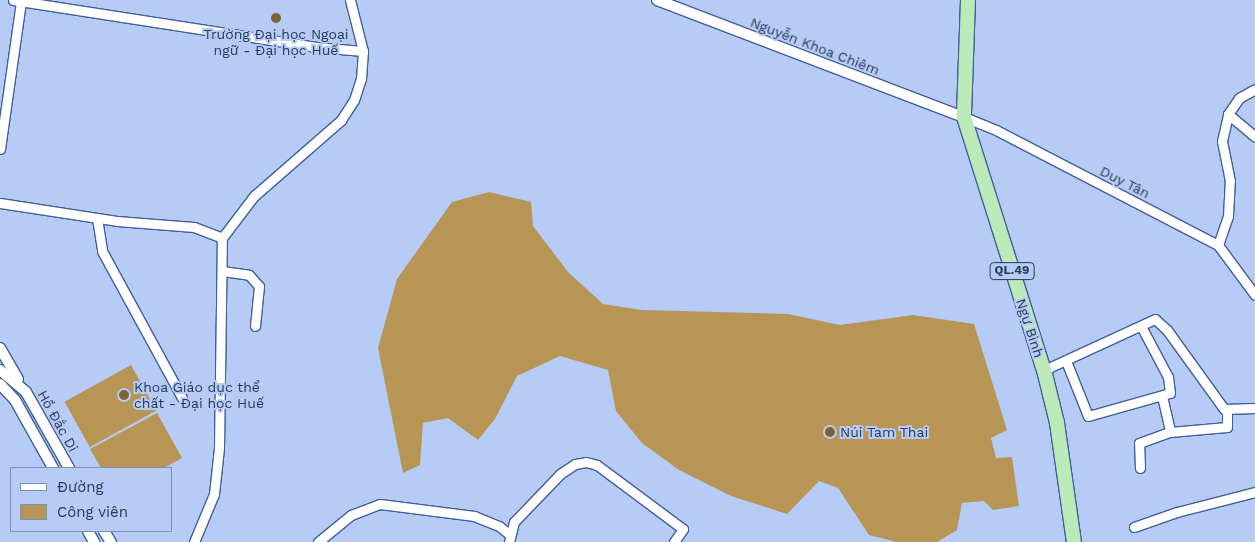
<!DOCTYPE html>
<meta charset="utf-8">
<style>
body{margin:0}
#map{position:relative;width:1255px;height:542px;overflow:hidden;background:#b6cbf5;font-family:"Work Sans",sans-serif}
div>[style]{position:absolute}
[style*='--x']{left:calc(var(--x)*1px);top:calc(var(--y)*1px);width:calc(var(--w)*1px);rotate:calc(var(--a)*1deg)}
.green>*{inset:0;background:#b79655;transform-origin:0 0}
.roads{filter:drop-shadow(1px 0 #415e9c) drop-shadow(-1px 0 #415e9c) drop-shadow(0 1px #415e9c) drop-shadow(0 -1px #415e9c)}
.minor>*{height:9px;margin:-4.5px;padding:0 4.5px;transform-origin:4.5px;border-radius:4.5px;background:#fff}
.tertiary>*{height:10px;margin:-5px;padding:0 5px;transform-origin:5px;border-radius:5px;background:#fff}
.trunk>*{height:14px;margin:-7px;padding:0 7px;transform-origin:7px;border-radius:7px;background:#bbeab8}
.dots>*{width:14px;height:14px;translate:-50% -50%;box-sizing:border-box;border:2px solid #b6cbf5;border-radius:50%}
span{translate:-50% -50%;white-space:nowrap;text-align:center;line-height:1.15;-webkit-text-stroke:4px #b6cbf5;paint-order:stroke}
.shield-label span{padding:1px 4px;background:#b6cbf5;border:1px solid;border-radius:4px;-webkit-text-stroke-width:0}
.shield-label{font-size:12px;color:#2b3955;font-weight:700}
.poi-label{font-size:14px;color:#2b3955}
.left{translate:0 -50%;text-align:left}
.street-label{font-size:14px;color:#2b3955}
.legend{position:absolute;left:10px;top:467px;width:162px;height:65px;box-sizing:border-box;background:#b6cbf5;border:1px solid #7e91b5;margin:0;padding:6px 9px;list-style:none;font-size:15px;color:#2b3955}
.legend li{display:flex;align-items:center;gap:10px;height:25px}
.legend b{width:25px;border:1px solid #7e91b5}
</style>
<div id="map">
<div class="green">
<i style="clip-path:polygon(489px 192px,531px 202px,533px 226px,568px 272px,603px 304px,642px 310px,788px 314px,840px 325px,913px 315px,974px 324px,1007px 430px,991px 438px,996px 458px,1012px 457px,1019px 506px,993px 510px,984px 501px,962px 503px,957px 530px,937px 542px,897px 542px,869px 535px,838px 488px,819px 481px,787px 514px,731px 496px,679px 470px,642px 443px,616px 411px,608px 370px,560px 356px,517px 376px,495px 419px,478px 440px,448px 418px,423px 423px,420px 465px,403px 473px,378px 348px,397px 279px,452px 202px)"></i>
<i style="left:131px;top:365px;width:52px;height:76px;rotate:61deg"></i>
<i style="clip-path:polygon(157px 413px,182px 458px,164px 468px,101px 468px,90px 449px)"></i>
</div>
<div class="roads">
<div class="minor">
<i style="--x:13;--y:0;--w:307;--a:8.8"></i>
<i style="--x:316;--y:47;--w:47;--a:4.9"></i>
<i style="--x:1228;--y:114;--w:35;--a:40"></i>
<i style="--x:964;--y:117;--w:35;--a:22"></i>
<i style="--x:996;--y:130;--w:250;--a:27.4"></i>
<i style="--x:1218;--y:245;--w:62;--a:53.5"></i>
<i style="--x:0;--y:149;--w:148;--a:-81.9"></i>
<i style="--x:0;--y:203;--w:118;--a:8.7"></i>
<i style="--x:117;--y:221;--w:77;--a:4.5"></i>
<i style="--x:194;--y:227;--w:30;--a:21"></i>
<i style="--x:97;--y:218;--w:33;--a:81"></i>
<i style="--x:102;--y:251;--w:167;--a:61.4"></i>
<i style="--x:1218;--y:245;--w:31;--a:-71"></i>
<i style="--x:1228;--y:216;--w:35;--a:-87"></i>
<i style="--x:1230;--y:181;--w:41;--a:-101.3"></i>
<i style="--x:1222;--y:141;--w:28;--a:-77"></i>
<i style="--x:1228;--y:114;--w:19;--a:-55"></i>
<i style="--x:1239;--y:98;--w:18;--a:-29"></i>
<i style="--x:222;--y:271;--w:27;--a:8"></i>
<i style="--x:249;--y:275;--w:15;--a:48"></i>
<i style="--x:259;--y:286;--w:40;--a:95.7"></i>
<i style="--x:1066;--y:361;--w:59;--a:68.2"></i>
<i style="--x:1088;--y:416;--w:85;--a:-15.7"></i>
<i style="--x:1170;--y:393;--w:16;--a:-97"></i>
<i style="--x:1168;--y:377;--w:58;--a:-117.9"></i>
<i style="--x:1044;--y:370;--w:122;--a:-24.7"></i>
<i style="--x:1155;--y:319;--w:16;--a:43"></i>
<i style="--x:1167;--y:330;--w:97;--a:54.2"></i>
<i style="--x:1224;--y:409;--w:31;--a:-2"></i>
<i style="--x:1162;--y:396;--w:37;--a:77"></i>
<i style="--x:1140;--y:468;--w:25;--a:-92"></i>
<i style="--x:1139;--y:443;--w:33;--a:-20"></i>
<i style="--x:1170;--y:432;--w:57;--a:-5"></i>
<i style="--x:1227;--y:427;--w:16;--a:-90"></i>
<i style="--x:1134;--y:527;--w:46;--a:-19.2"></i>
<i style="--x:1177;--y:512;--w:81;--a:-14.4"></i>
<i style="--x:194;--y:542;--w:52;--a:-67.4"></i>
<i style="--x:214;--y:494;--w:46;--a:-83.8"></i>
<i style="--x:219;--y:448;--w:210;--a:-89.2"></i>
<i style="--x:222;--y:238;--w:53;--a:-52.7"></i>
<i style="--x:254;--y:196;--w:116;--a:-41.1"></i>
<i style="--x:341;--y:120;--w:24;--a:-57"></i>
<i style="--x:354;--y:100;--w:22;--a:-72"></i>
<i style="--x:361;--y:79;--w:28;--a:-86"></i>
<i style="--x:363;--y:51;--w:53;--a:-104.3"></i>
<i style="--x:318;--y:542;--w:43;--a:-39.3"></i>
<i style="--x:351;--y:515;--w:31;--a:-21"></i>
<i style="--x:380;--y:504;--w:95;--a:7.3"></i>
<i style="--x:474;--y:516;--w:27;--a:22"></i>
<i style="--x:499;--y:526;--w:14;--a:39"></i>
<i style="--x:509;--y:542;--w:21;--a:-76"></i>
<i style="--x:514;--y:522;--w:66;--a:-46.2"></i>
<i style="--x:560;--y:474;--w:18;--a:-34"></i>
<i style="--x:575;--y:464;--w:11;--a:-10"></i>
<i style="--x:586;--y:462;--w:11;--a:15"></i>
<i style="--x:597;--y:465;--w:107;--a:36.7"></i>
<i style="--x:683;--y:529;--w:16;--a:125"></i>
</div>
<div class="tertiary">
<i style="--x:657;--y:0;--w:329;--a:20.9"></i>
<i style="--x:0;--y:348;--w:36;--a:60"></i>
<i style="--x:0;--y:370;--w:34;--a:40"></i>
<i style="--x:26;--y:392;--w:87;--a:60.5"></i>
<i style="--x:0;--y:384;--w:22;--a:47"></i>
<i style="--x:15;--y:400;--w:78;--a:60.8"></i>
<i style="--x:88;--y:531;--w:13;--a:61"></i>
<i style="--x:104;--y:531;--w:13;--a:58"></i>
</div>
<div class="trunk">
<i style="--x:968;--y:0;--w:117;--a:92"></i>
<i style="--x:964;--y:117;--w:265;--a:72.5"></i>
<i style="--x:1044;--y:370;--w:55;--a:76.2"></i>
<i style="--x:1057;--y:423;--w:120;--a:81.9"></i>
</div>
</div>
<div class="dots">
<i style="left:276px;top:18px;background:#7b6334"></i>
<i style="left:124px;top:395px;background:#7b6334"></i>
<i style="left:830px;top:432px;background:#7b6334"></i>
</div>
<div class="shield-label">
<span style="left:1012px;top:271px">QL.49</span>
</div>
<div class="poi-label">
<span style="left:276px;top:42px">Trường Đại học Ngoại<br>ngữ - Đại học Huế</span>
<span class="left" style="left:134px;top:395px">Khoa Giáo dục thể<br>chất - Đại học Huế</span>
<span class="left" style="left:840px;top:432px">Núi Tam Thai</span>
</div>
<div class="street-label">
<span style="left:815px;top:46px;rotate:21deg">Nguyễn Khoa Chiêm</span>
<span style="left:1125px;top:182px;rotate:27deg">Duy Tân</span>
<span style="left:1030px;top:328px;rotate:72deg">Ngự Bình</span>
<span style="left:58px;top:421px;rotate:61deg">Hồ Đắc Di</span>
</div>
<ul class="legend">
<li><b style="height:6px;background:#fff"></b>Đường</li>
<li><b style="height:14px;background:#b79655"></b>Công viên</li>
</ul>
</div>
